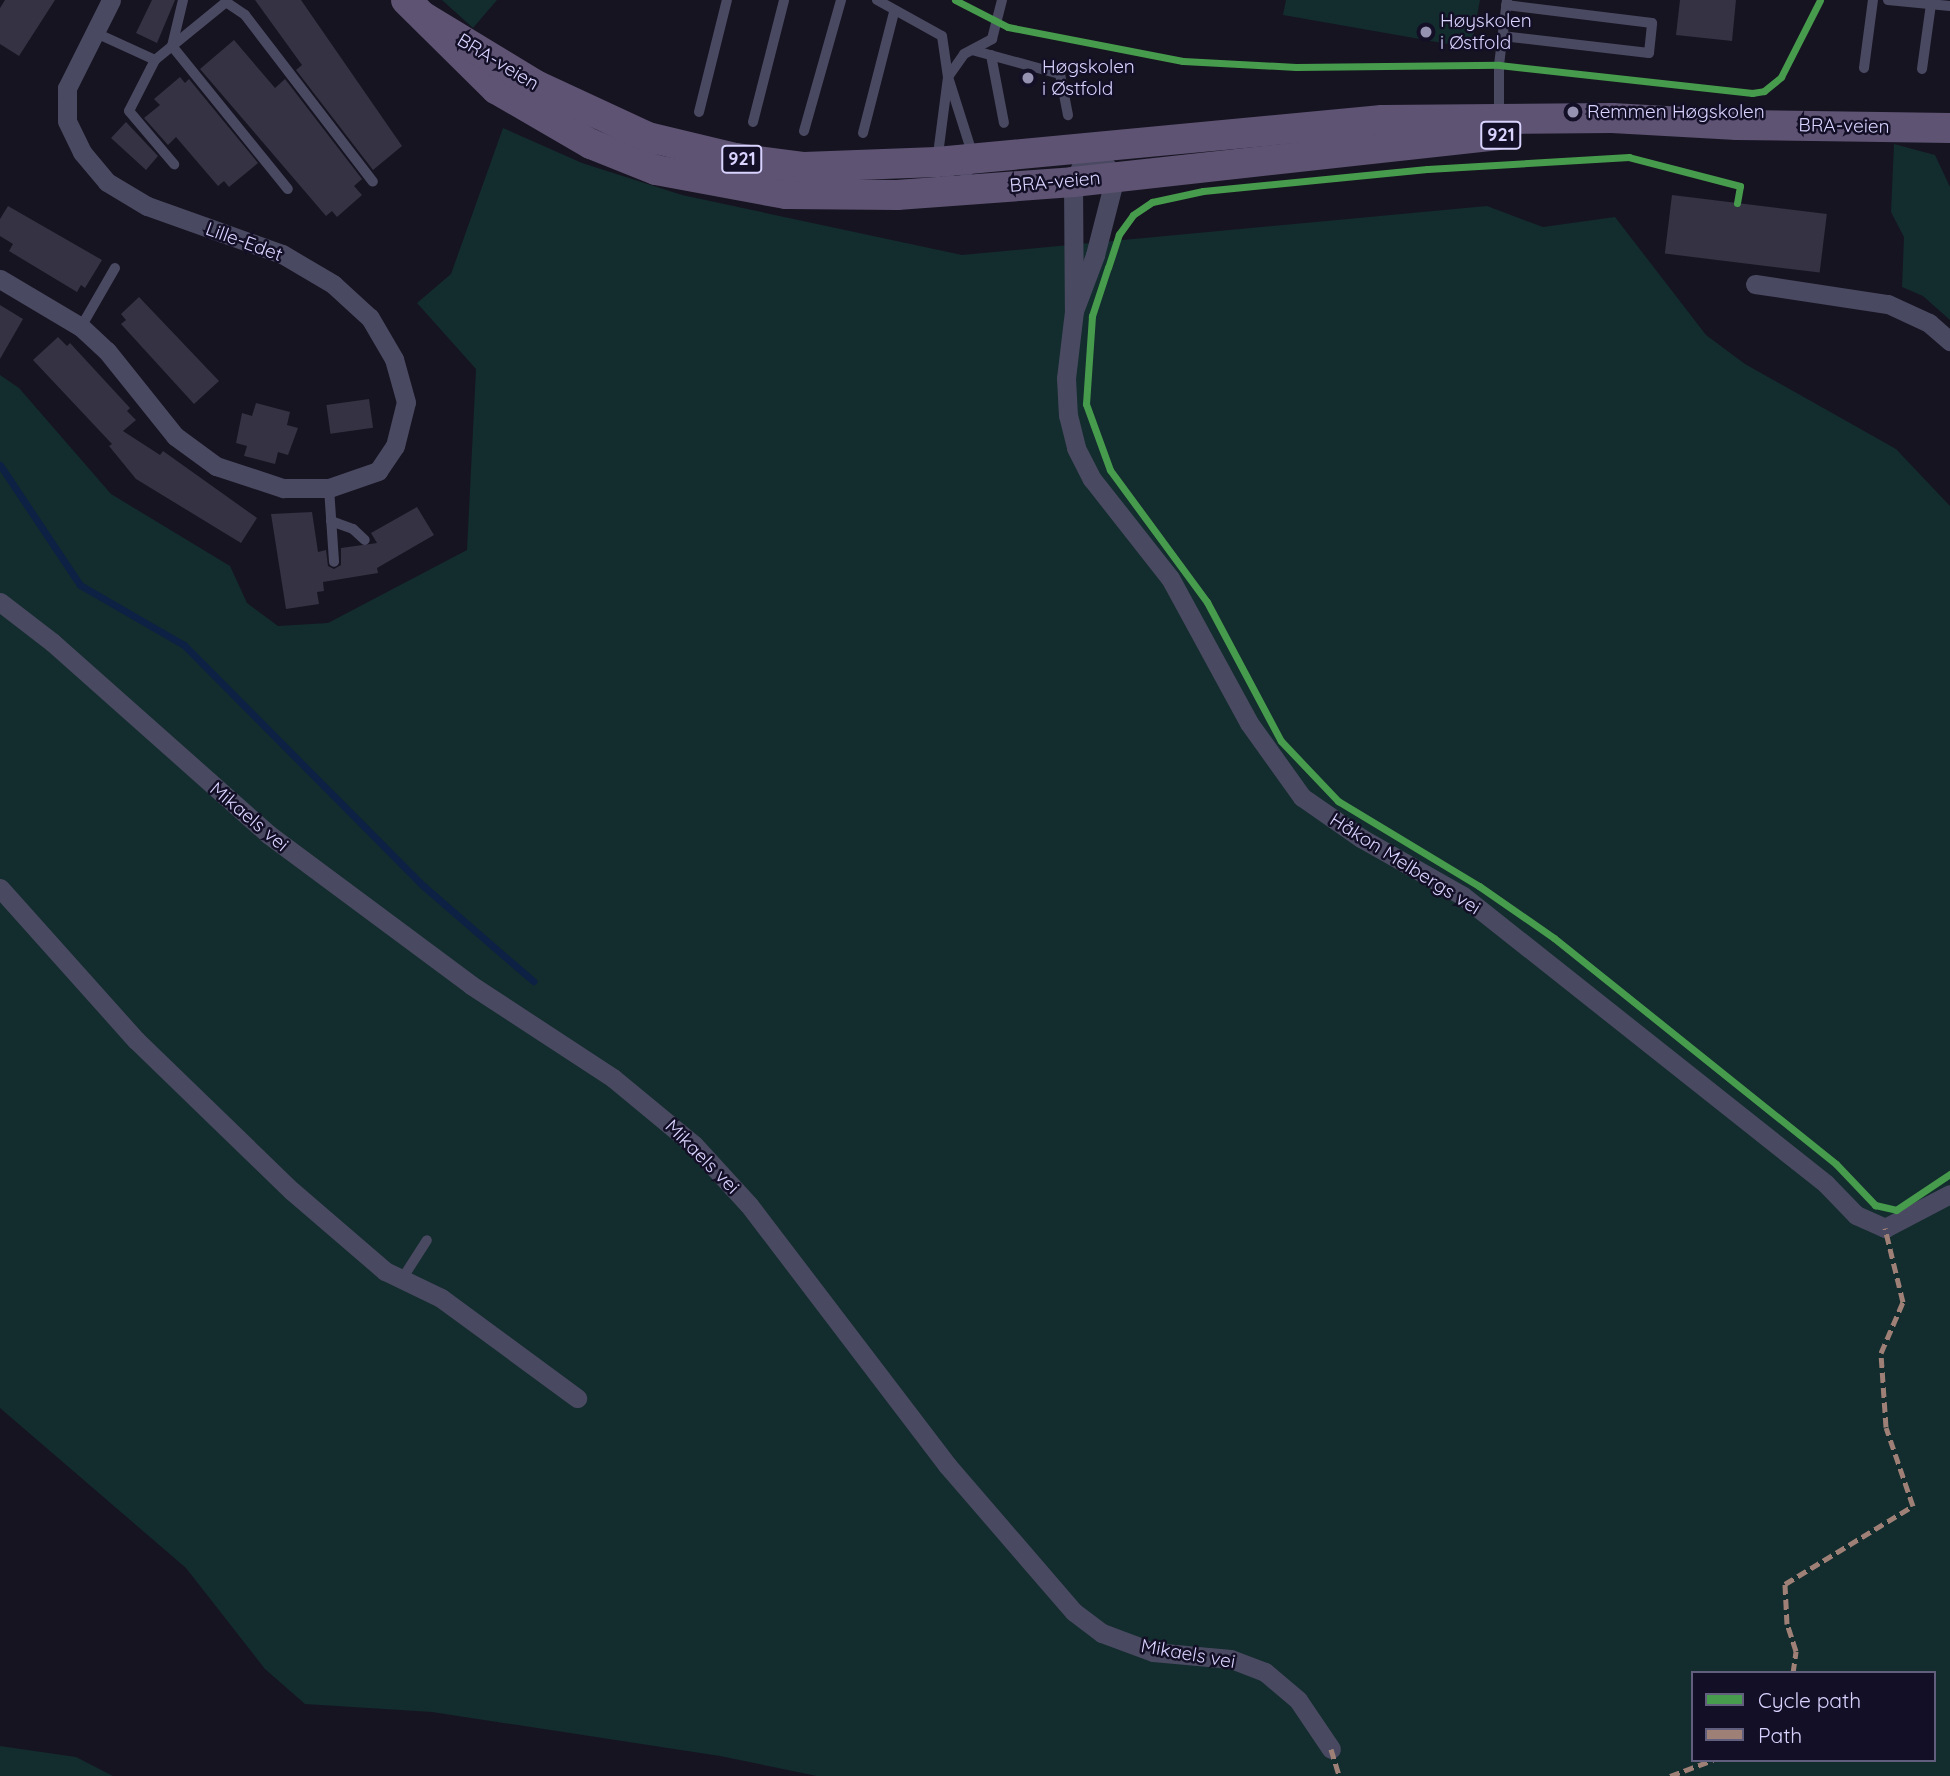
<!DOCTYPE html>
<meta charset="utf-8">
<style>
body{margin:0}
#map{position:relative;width:1950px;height:1776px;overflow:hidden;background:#161421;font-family:Quicksand,sans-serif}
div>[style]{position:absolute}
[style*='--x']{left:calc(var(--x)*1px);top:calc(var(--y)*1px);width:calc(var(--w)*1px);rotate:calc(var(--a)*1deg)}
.green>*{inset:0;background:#132c2d}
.stream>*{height:7px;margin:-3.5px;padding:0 3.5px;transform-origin:3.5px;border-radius:3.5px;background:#0d2144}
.building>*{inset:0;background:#343243;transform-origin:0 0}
.service>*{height:10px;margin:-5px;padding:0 5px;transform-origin:5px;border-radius:5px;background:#4a4962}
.minor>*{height:19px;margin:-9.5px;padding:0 9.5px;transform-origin:9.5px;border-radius:9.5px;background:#4a4962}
.primary>*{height:30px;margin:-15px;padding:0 15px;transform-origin:15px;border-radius:15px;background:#5e5373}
.quiet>*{height:5px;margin-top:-2.5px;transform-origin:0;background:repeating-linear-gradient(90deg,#9e8076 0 10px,transparent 0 15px)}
.cycleway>*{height:7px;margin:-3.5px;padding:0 3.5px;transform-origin:3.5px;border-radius:3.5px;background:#469c4c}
.dots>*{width:19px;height:19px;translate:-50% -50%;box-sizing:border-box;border:4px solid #130f26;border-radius:50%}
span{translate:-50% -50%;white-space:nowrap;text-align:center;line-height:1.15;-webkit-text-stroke:5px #130f26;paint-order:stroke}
.shield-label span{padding:2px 5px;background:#130f26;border:2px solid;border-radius:5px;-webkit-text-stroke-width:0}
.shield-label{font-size:18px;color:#d9d4ff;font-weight:700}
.poi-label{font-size:19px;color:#d9d4ff}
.left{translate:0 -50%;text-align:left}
.street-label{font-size:19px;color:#d9d4ff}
.legend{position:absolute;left:1691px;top:1671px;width:245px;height:91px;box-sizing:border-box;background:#130f26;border:2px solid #625e7d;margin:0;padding:9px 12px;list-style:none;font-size:21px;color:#d9d4ff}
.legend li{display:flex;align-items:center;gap:14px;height:35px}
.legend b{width:35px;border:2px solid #625e7d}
</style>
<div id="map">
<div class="green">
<i style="clip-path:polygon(442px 0,497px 0,473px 28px)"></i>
<i style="clip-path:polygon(1286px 0,1480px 0,1471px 48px,1283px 15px)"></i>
<i style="clip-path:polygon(evenodd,503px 128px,582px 163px,682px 195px,962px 255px,1487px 206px,1543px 227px,1615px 217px,1706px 335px,1745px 364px,1896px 449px,1950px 506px,1950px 1776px,817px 1776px,720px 1756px,432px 1712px,305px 1704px,265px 1669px,186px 1568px,0 1408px,0 375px,19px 388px,111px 494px,230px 566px,247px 603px,278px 626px,328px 623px,467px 550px,476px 369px,417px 303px,451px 274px,503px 128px,1693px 1673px,1934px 1673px,1934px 1760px,1693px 1760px,1693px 1673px)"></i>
<i style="clip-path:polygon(1894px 144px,1935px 155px,1950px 187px,1950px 320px,1923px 296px,1902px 287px,1904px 237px,1891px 212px)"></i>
<i style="clip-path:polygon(0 1746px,76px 1757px,113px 1776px,0 1776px)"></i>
</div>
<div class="stream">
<i style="--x:0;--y:465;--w:144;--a:56.3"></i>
<i style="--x:80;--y:585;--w:120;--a:30"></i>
<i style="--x:184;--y:645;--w:335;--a:45.2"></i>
<i style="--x:420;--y:883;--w:150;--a:40.9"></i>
</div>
<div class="building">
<i style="clip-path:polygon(5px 0,55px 0,19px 56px,0 44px,0 8px)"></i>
<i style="clip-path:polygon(152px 0,175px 0,157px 43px,136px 33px)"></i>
<i style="clip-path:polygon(255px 0,301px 0,402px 146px,373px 170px,296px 70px,302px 65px)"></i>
<i style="clip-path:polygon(1680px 0,1736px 0,1732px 41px,1676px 35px)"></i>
<i style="clip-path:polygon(234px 40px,275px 88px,285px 79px,362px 179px,354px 186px,362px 195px,337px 217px,332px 211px,326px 216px,200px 69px)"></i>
<i style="clip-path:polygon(180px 77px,185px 83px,189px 79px,258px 163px,229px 187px,224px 181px,218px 186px,176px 137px,168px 145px,144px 118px,160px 105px,154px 99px)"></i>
<i style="clip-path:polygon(126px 122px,158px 156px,146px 170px,111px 138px)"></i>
<i style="left:1672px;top:195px;width:156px;height:59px;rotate:7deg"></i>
<i style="clip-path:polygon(8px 206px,102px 260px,85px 288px,81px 285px,77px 292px,9px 251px,13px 244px,0 236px,0 219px)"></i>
<i style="clip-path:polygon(139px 297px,219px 381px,194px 404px,121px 324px,126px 320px,121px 314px)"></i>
<i style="clip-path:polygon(0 305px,23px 319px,0 359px)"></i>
<i style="clip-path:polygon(58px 337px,67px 346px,70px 343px,130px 408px,127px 411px,136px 420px,123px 431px,160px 455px,163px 451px,257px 518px,241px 543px,136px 479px,109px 446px,112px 444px,33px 360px)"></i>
<i style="left:369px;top:399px;width:29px;height:43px;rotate:82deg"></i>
<i style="clip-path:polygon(256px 403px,290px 412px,287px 425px,298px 428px,288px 455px,278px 452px,275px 464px,244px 456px,247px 446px,236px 443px,242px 413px,252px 416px)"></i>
<i style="clip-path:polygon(417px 507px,434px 535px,377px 568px,378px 573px,323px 582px,324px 591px,317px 592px,319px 604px,286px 609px,271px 514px,312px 512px,318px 552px,326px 550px,328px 566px,334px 569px,341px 565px,341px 548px,377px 543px,371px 533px)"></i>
</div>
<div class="service">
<i style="--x:183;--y:0;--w:47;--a:103.4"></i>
<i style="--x:172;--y:46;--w:184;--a:51"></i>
<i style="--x:877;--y:0;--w:74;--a:29"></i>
<i style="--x:942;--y:36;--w:41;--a:81.7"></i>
<i style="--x:948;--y:77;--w:86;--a:72.4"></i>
<i style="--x:974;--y:159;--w:34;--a:116"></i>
<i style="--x:959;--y:190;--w:36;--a:-128"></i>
<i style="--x:937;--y:162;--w:86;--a:-82.6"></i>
<i style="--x:948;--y:77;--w:28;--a:-55"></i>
<i style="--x:964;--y:54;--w:32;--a:-28"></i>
<i style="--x:992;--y:39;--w:40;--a:-75.6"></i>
<i style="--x:1888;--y:0;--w:62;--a:5.5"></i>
<i style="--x:96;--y:33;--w:65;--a:24.6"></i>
<i style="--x:155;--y:60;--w:92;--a:-39.2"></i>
<i style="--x:226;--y:2;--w:23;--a:34"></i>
<i style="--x:245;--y:15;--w:210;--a:52.5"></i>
<i style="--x:1502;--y:36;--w:148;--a:6.6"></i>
<i style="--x:1649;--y:53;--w:30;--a:-84"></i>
<i style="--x:1652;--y:23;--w:147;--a:-173"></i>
<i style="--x:972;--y:50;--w:91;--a:15.3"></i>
<i style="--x:1060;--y:74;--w:42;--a:79"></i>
<i style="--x:991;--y:55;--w:69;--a:79.2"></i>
<i style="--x:155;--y:60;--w:57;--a:117"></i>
<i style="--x:129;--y:111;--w:70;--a:49.7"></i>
<i style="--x:1864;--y:68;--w:69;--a:-82.5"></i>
<i style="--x:1922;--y:69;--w:66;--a:-82.1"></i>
<i style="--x:699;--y:112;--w:115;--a:-76"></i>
<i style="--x:1499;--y:117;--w:52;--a:-90"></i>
<i style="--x:1499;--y:65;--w:65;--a:-83"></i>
<i style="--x:753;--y:122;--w:126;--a:-75.7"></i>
<i style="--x:804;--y:131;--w:136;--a:-74.2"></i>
<i style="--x:863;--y:133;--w:125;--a:-75.6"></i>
<i style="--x:81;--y:327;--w:68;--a:-60"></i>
<i style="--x:329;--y:488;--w:74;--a:86.1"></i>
<i style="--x:331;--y:521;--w:23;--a:20"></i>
<i style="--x:353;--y:529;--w:16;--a:43"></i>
<i style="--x:402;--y:1279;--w:46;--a:-57.3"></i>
</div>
<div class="minor">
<i style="--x:0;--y:279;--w:94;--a:30.7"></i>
<i style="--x:81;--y:327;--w:35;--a:43"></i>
<i style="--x:107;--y:351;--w:109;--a:51.3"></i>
<i style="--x:175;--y:436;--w:51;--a:36.2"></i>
<i style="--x:216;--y:466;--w:71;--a:18.2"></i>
<i style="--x:283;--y:488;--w:46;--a:0"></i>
<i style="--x:329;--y:488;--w:52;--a:-19.1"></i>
<i style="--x:378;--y:471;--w:30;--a:-56"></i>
<i style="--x:395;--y:446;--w:45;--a:-76"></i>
<i style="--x:406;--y:402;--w:45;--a:-105.6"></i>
<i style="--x:394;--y:359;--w:48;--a:-120.3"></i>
<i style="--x:370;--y:318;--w:50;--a:-137.4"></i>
<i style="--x:333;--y:284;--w:59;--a:-149.5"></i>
<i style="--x:282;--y:254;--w:143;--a:-160.4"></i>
<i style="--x:147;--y:206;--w:47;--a:-149"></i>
<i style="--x:107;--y:182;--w:39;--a:-130"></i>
<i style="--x:82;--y:152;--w:34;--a:-116"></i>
<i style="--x:67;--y:121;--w:33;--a:-90"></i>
<i style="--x:67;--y:88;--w:98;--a:-63.4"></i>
<i style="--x:1755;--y:284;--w:134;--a:8.6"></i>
<i style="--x:1888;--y:304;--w:45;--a:24.9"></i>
<i style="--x:1929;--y:323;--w:28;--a:41"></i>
<i style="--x:1074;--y:311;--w:60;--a:-69.4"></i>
<i style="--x:1095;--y:255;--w:81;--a:-75.6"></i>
<i style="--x:1115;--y:177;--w:38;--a:-129"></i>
<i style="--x:1091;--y:147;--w:39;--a:117"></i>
<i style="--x:1073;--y:182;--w:129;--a:89.6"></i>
<i style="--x:1074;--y:311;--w:67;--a:96.8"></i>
<i style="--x:1066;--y:378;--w:37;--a:87"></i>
<i style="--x:1068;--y:415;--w:34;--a:76"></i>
<i style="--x:1076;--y:448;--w:35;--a:63"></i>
<i style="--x:1092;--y:479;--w:126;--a:51.8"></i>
<i style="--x:1170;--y:578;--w:165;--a:61.4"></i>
<i style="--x:1249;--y:723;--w:91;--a:54.4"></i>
<i style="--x:1302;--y:797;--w:72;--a:34.8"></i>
<i style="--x:1361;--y:838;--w:117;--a:29.6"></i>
<i style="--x:1463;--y:896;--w:463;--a:38.4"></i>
<i style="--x:1826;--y:1184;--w:43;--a:45.9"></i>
<i style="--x:1856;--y:1215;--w:32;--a:24"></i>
<i style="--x:1885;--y:1228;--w:73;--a:-27.6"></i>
<i style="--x:0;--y:602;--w:66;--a:37.6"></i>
<i style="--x:52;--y:642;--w:289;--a:41.6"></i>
<i style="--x:268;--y:834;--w:253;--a:36.6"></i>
<i style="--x:471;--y:985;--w:170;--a:33.2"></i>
<i style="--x:613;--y:1078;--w:105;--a:39.6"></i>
<i style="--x:694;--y:1145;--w:81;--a:47.5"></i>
<i style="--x:749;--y:1205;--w:327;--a:52.7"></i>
<i style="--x:947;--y:1465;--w:194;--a:49.2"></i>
<i style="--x:1074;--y:1612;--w:35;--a:37"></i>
<i style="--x:1102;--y:1633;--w:54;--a:20.4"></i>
<i style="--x:1153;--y:1652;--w:78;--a:5.1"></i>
<i style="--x:1231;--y:1659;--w:36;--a:21"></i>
<i style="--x:1265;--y:1672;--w:43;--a:40.3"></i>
<i style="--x:1298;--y:1700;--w:59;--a:56"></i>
<i style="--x:0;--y:888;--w:204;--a:48.2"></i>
<i style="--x:136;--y:1040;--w:217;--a:44.1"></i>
<i style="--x:292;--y:1191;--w:123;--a:40.7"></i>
<i style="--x:385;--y:1271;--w:62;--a:25.7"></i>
<i style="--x:441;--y:1298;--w:169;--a:36.3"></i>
</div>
<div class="primary">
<i style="--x:406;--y:0;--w:127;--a:44.7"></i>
<i style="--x:496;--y:89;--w:110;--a:30.1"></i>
<i style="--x:591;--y:144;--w:70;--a:21.8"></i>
<i style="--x:656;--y:170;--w:132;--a:10.5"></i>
<i style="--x:786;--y:194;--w:111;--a:0.5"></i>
<i style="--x:897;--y:195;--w:176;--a:-4.2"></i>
<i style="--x:1073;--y:182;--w:426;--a:-6.3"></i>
<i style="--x:424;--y:17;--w:131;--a:31.3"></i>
<i style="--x:536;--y:85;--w:123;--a:24.9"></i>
<i style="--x:648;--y:137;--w:89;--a:13.6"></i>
<i style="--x:735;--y:158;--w:70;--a:7.4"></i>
<i style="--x:804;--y:167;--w:133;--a:-2.2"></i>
<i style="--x:937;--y:162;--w:447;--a:-5.4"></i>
<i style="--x:1382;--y:120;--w:230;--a:-0.5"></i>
<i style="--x:1612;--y:118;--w:125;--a:3.2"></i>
<i style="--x:1737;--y:125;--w:213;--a:0.8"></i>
</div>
<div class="quiet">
<i style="--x:1793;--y:1673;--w:22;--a:-82"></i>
<i style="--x:1796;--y:1651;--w:28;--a:-108"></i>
<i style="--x:1787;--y:1624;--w:40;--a:-92.9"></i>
<i style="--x:1785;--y:1584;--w:150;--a:-31.4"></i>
<i style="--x:1913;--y:1506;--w:83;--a:-108.9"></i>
<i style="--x:1886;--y:1427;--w:74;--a:-93.9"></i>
<i style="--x:1881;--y:1353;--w:56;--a:-66.7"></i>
<i style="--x:1903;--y:1302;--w:76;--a:-103.7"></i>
<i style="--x:1331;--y:1749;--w:28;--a:73"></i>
<i style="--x:1670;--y:1776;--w:46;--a:-20.4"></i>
</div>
<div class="cycleway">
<i style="--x:955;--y:0;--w:59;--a:27"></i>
<i style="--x:1008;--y:27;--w:178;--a:11"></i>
<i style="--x:1183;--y:61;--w:113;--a:3"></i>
<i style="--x:1296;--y:67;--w:203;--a:-0.6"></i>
<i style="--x:1499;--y:65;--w:255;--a:6.3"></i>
<i style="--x:1752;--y:93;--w:12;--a:-9"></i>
<i style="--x:1764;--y:91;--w:22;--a:-39"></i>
<i style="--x:1781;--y:77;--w:86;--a:-63.1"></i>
<i style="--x:1737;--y:203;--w:17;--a:-80"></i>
<i style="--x:1740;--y:186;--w:115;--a:-165.4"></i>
<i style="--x:1629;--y:157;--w:202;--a:176.6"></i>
<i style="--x:1427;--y:169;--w:225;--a:174.4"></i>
<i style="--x:1203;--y:191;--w:52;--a:167.8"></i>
<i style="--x:1152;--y:202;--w:23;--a:146"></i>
<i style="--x:1133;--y:215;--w:24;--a:126"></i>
<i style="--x:1119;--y:234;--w:35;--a:108"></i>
<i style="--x:1108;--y:267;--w:52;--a:108.1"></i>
<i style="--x:1092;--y:316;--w:88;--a:93.9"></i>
<i style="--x:1086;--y:404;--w:70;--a:70"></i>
<i style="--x:1110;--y:470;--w:164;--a:53.7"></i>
<i style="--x:1207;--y:602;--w:157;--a:62"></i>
<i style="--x:1281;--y:741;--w:83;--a:46.5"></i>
<i style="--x:1338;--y:801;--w:165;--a:31.1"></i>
<i style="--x:1479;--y:886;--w:91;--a:34.7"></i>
<i style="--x:1554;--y:938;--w:361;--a:38.7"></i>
<i style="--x:1836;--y:1164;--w:57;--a:46.4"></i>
<i style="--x:1875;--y:1205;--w:22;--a:13"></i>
<i style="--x:1896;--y:1210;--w:65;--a:-33.7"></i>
</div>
<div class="dots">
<i style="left:1426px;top:32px;background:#9591b1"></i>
<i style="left:1028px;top:78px;background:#9591b1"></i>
<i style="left:1573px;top:112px;background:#9591b1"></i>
</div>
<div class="shield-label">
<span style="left:1501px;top:135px">921</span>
<span style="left:742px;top:159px">921</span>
</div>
<div class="poi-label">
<span class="left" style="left:1440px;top:32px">Høyskolen<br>i Østfold</span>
<span class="left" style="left:1042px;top:78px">Høgskolen<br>i Østfold</span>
<span class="left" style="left:1587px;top:112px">Remmen Høgskolen</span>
</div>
<div class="street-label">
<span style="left:498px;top:62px;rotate:31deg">BRA-veien</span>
<span style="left:1844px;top:126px;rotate:1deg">BRA-veien</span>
<span style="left:1055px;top:182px;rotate:-5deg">BRA-veien</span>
<span style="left:244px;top:242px;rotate:20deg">Lille-Edet</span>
<span style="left:249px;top:817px;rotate:40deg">Mikaels vei</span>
<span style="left:1405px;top:864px;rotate:32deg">Håkon Melbergs vei</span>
<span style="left:702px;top:1157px;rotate:45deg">Mikaels vei</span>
<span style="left:1188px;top:1654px;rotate:10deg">Mikaels vei</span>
</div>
<ul class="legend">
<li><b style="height:9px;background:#469c4c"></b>Cycle path</li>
<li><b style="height:9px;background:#9e8076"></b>Path</li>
</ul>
</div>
